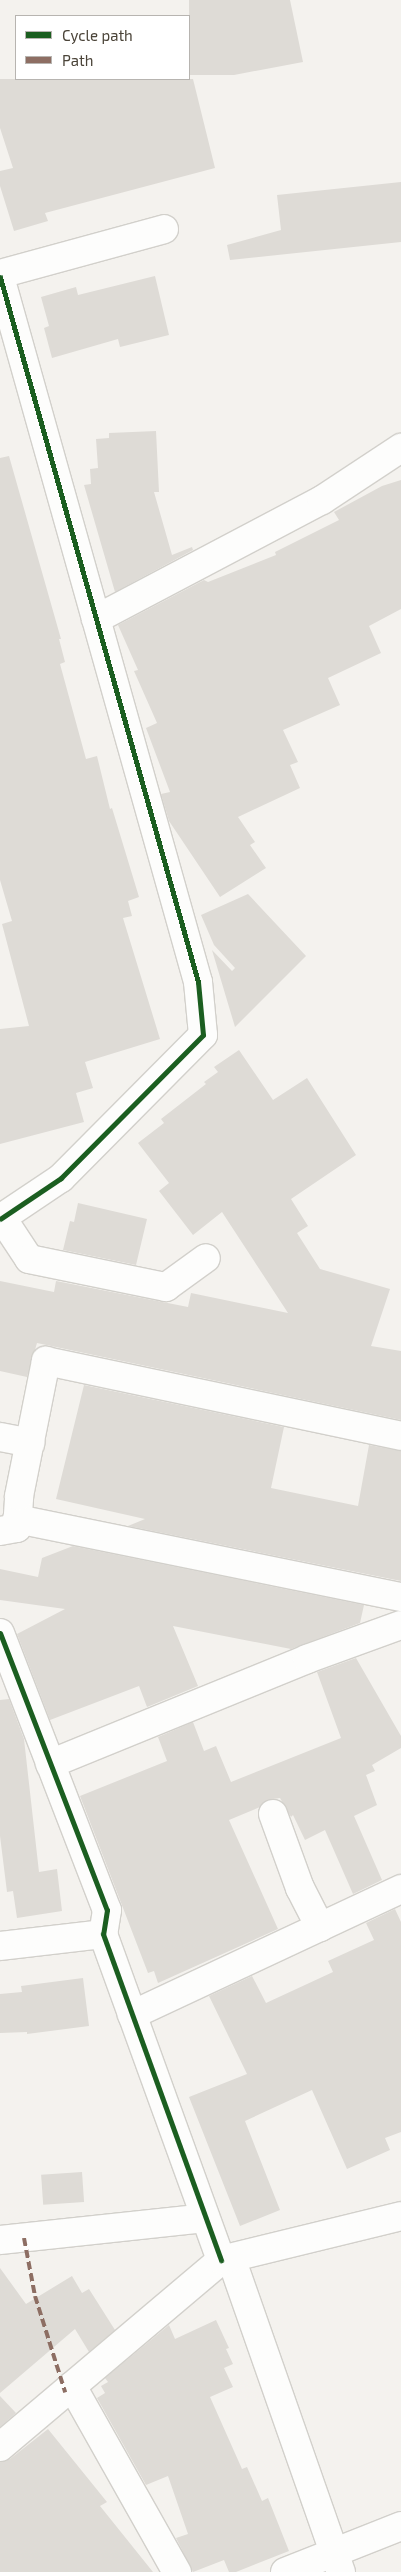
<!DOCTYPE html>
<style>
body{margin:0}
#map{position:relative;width:401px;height:2572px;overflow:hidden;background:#f4f2ee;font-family:"Exo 2",sans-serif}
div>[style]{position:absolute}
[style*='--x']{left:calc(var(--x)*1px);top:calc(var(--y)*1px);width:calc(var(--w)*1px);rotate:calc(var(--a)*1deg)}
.building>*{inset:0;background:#dedbd6;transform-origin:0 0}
.roads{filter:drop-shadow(1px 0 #d2d0cb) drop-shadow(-1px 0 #d2d0cb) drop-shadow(0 1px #d2d0cb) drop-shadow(0 -1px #d2d0cb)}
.minor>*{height:28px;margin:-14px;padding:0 14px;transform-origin:14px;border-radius:14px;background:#fdfdfc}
.quiet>*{height:4px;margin-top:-2px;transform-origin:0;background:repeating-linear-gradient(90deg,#8d6e63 0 8px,transparent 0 12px)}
.cycleway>*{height:5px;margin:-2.5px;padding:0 2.5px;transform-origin:2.5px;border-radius:2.5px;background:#1b5e20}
span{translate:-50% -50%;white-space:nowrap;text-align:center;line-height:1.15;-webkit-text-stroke:4.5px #fff;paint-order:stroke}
.legend{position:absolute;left:15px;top:15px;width:175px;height:65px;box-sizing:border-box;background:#fff;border:1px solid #b7b4b0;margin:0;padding:6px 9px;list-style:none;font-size:15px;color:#4b4439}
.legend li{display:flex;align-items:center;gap:10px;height:25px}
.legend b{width:25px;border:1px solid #b7b4b0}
</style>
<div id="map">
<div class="building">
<i style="clip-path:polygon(189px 0,290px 0,303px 62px,234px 75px,189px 75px)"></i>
<i style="clip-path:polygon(0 79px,193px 79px,215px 168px,45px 213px,48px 221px,14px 231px,0 186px,0 171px,13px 168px,0 128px)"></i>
<i style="clip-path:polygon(401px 182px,401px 242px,230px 260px,227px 245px,281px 230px,277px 195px)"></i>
<i style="clip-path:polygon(155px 276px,169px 335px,120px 347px,118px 339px,52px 358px,44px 328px,49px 326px,41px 297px,76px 287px,78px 295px)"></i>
<i style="clip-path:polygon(156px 431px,159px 492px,154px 492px,172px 555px,192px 547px,193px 550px,115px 592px,84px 485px,91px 484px,90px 469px,98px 468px,96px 439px,109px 438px,109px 433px)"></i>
<i style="clip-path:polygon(9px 456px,61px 639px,59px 639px,65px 662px,60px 664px,86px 759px,97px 756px,110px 809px,112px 808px,139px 897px,128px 901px,132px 916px,123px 918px,160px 1039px,85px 1062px,93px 1088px,76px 1093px,84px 1122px,0 1144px,0 1029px,29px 1026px,2px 924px,12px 921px,0 880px,0 458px)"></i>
<i style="clip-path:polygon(401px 480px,401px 609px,369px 626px,381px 653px,328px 678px,340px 705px,283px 730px,298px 762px,290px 765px,300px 788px,238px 817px,255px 842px,250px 845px,266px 868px,220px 897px,169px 821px,161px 794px,170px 792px,146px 728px,157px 723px,134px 671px,138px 670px,118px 625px,204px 580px,208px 582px,276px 555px,275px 552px,339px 520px,334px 512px,382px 486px)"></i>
<i style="clip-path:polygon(248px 894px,306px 956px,235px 1027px,212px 950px,232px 971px,235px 968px,214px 945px,201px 915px)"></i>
<i style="clip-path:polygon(239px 1050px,273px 1100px,307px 1078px,356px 1155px,291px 1199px,308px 1226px,297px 1233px,320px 1269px,390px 1289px,371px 1346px,401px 1351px,401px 1420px,37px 1343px,27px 1377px,0 1371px,0 1281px,54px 1292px,56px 1281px,188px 1307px,191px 1293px,288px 1313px,222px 1212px,193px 1235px,159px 1191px,169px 1183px,138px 1143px,164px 1123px,161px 1119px,206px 1084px,204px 1082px,218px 1072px,214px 1067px)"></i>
<i style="clip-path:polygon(78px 1203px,147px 1219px,136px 1265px,63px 1250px,70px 1221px,74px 1222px)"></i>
<i style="clip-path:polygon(84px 1385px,284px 1427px,271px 1488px,358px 1506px,369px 1445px,401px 1451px,401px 1581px,128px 1526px,145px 1519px,56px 1499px)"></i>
<i style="clip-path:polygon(73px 1546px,364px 1605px,360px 1623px,291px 1649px,173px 1626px,198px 1686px,147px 1707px,139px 1686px,50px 1720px,17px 1634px,65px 1609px,0 1600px,0 1569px,38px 1577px,42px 1558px)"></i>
<i style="clip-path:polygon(356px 1658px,401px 1736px,401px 1748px,372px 1765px,375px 1771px,366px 1775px,377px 1805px,354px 1816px,382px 1880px,353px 1894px,325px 1830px,305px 1840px,293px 1815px,291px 1817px,280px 1798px,267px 1800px,260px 1807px,229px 1820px,278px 1929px,158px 1983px,154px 1971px,148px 1973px,80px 1796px,167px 1761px,158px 1737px,193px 1722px,204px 1751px,216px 1746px,231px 1782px,341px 1738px,317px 1672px)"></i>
<i style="clip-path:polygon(9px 1699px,24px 1739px,39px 1872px,57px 1869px,62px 1911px,17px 1918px,13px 1891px,7px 1892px,0 1836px,0 1700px)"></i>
<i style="clip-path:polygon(395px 1909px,401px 1922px,401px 2132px,385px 2138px,390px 2150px,347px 2169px,312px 2090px,245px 2121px,280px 2210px,240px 2226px,189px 2097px,247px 2074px,209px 1996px,252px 1976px,266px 2003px,333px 1972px,328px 1961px,374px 1940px,366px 1923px)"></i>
<i style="clip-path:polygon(83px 1978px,89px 2026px,27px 2034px,27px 2032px,0 2033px,0 1994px,22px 1992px,21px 1986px)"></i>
<i style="left:82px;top:2172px;width:30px;height:41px;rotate:86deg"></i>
<i style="clip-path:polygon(0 2268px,26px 2304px,72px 2276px,82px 2293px,89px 2289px,115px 2330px,89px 2352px,75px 2329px,0 2393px)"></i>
<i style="clip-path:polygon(216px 2320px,229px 2348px,226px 2349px,233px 2364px,224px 2368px,233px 2387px,210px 2397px,242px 2469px,247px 2467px,262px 2501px,268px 2498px,289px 2551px,236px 2572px,229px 2572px,224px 2560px,193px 2572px,176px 2538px,188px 2534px,168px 2476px,146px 2485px,97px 2398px,105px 2393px,101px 2386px,108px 2382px,105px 2378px,169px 2325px,175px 2339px)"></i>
<i style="clip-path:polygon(0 2396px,16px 2413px,0 2427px)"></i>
<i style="clip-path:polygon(48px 2429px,107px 2502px,100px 2506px,153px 2572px,0 2572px,0 2462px,10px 2459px)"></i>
</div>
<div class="roads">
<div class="minor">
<i style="--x:0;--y:274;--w:170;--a:-15.3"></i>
<i style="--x:0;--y:277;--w:732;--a:74.31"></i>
<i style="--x:198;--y:982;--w:53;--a:84.6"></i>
<i style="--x:203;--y:1035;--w:202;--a:134.8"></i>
<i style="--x:61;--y:1178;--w:73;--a:146.1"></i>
<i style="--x:96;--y:619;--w:255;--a:-27.8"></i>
<i style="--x:322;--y:500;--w:95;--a:-33.4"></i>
<i style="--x:2;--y:1218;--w:49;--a:56.6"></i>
<i style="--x:29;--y:1259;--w:140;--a:11.6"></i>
<i style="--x:166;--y:1287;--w:49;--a:-35.9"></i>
<i style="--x:0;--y:1437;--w:31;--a:11"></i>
<i style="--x:17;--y:1519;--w:392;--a:11.5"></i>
<i style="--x:0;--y:1531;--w:17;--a:-10"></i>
<i style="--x:17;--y:1528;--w:32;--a:-86"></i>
<i style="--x:19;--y:1496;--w:138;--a:-78.7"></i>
<i style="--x:46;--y:1361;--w:363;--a:11.9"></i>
<i style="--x:0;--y:1633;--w:297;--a:68.9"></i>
<i style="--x:107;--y:1910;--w:24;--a:99"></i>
<i style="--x:103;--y:1934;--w:347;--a:70.1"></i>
<i style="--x:50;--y:1764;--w:278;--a:-22.2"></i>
<i style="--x:307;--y:1659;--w:100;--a:-19.9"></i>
<i style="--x:273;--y:1814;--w:79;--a:70"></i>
<i style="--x:300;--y:1888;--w:44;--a:62.9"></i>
<i style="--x:0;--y:1946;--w:104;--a:-6.6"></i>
<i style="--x:132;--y:2015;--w:297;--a:-25.1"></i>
<i style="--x:0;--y:2240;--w:206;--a:-6.1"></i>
<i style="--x:231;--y:2258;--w:333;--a:70.7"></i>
<i style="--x:72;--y:2386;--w:214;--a:60.6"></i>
<i style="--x:0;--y:2447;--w:289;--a:-40.2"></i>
<i style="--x:221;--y:2260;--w:185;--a:-13.7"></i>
<i style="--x:285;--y:2572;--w:125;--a:-21.6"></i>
</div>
</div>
<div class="quiet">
<i style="--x:24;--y:2238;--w:59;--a:79.3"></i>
<i style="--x:35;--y:2296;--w:101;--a:72.6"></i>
</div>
<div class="cycleway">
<i style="--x:0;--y:277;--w:732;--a:74.31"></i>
<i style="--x:198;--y:982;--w:53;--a:84.6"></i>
<i style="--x:203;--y:1035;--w:202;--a:134.8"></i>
<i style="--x:61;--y:1178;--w:73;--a:146.1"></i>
<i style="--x:0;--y:1633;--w:297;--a:68.9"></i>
<i style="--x:107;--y:1910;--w:24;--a:99"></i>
<i style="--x:103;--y:1934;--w:347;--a:70.1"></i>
</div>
<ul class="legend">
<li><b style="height:6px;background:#1b5e20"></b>Cycle path</li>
<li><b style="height:6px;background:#8d6e63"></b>Path</li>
</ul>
</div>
